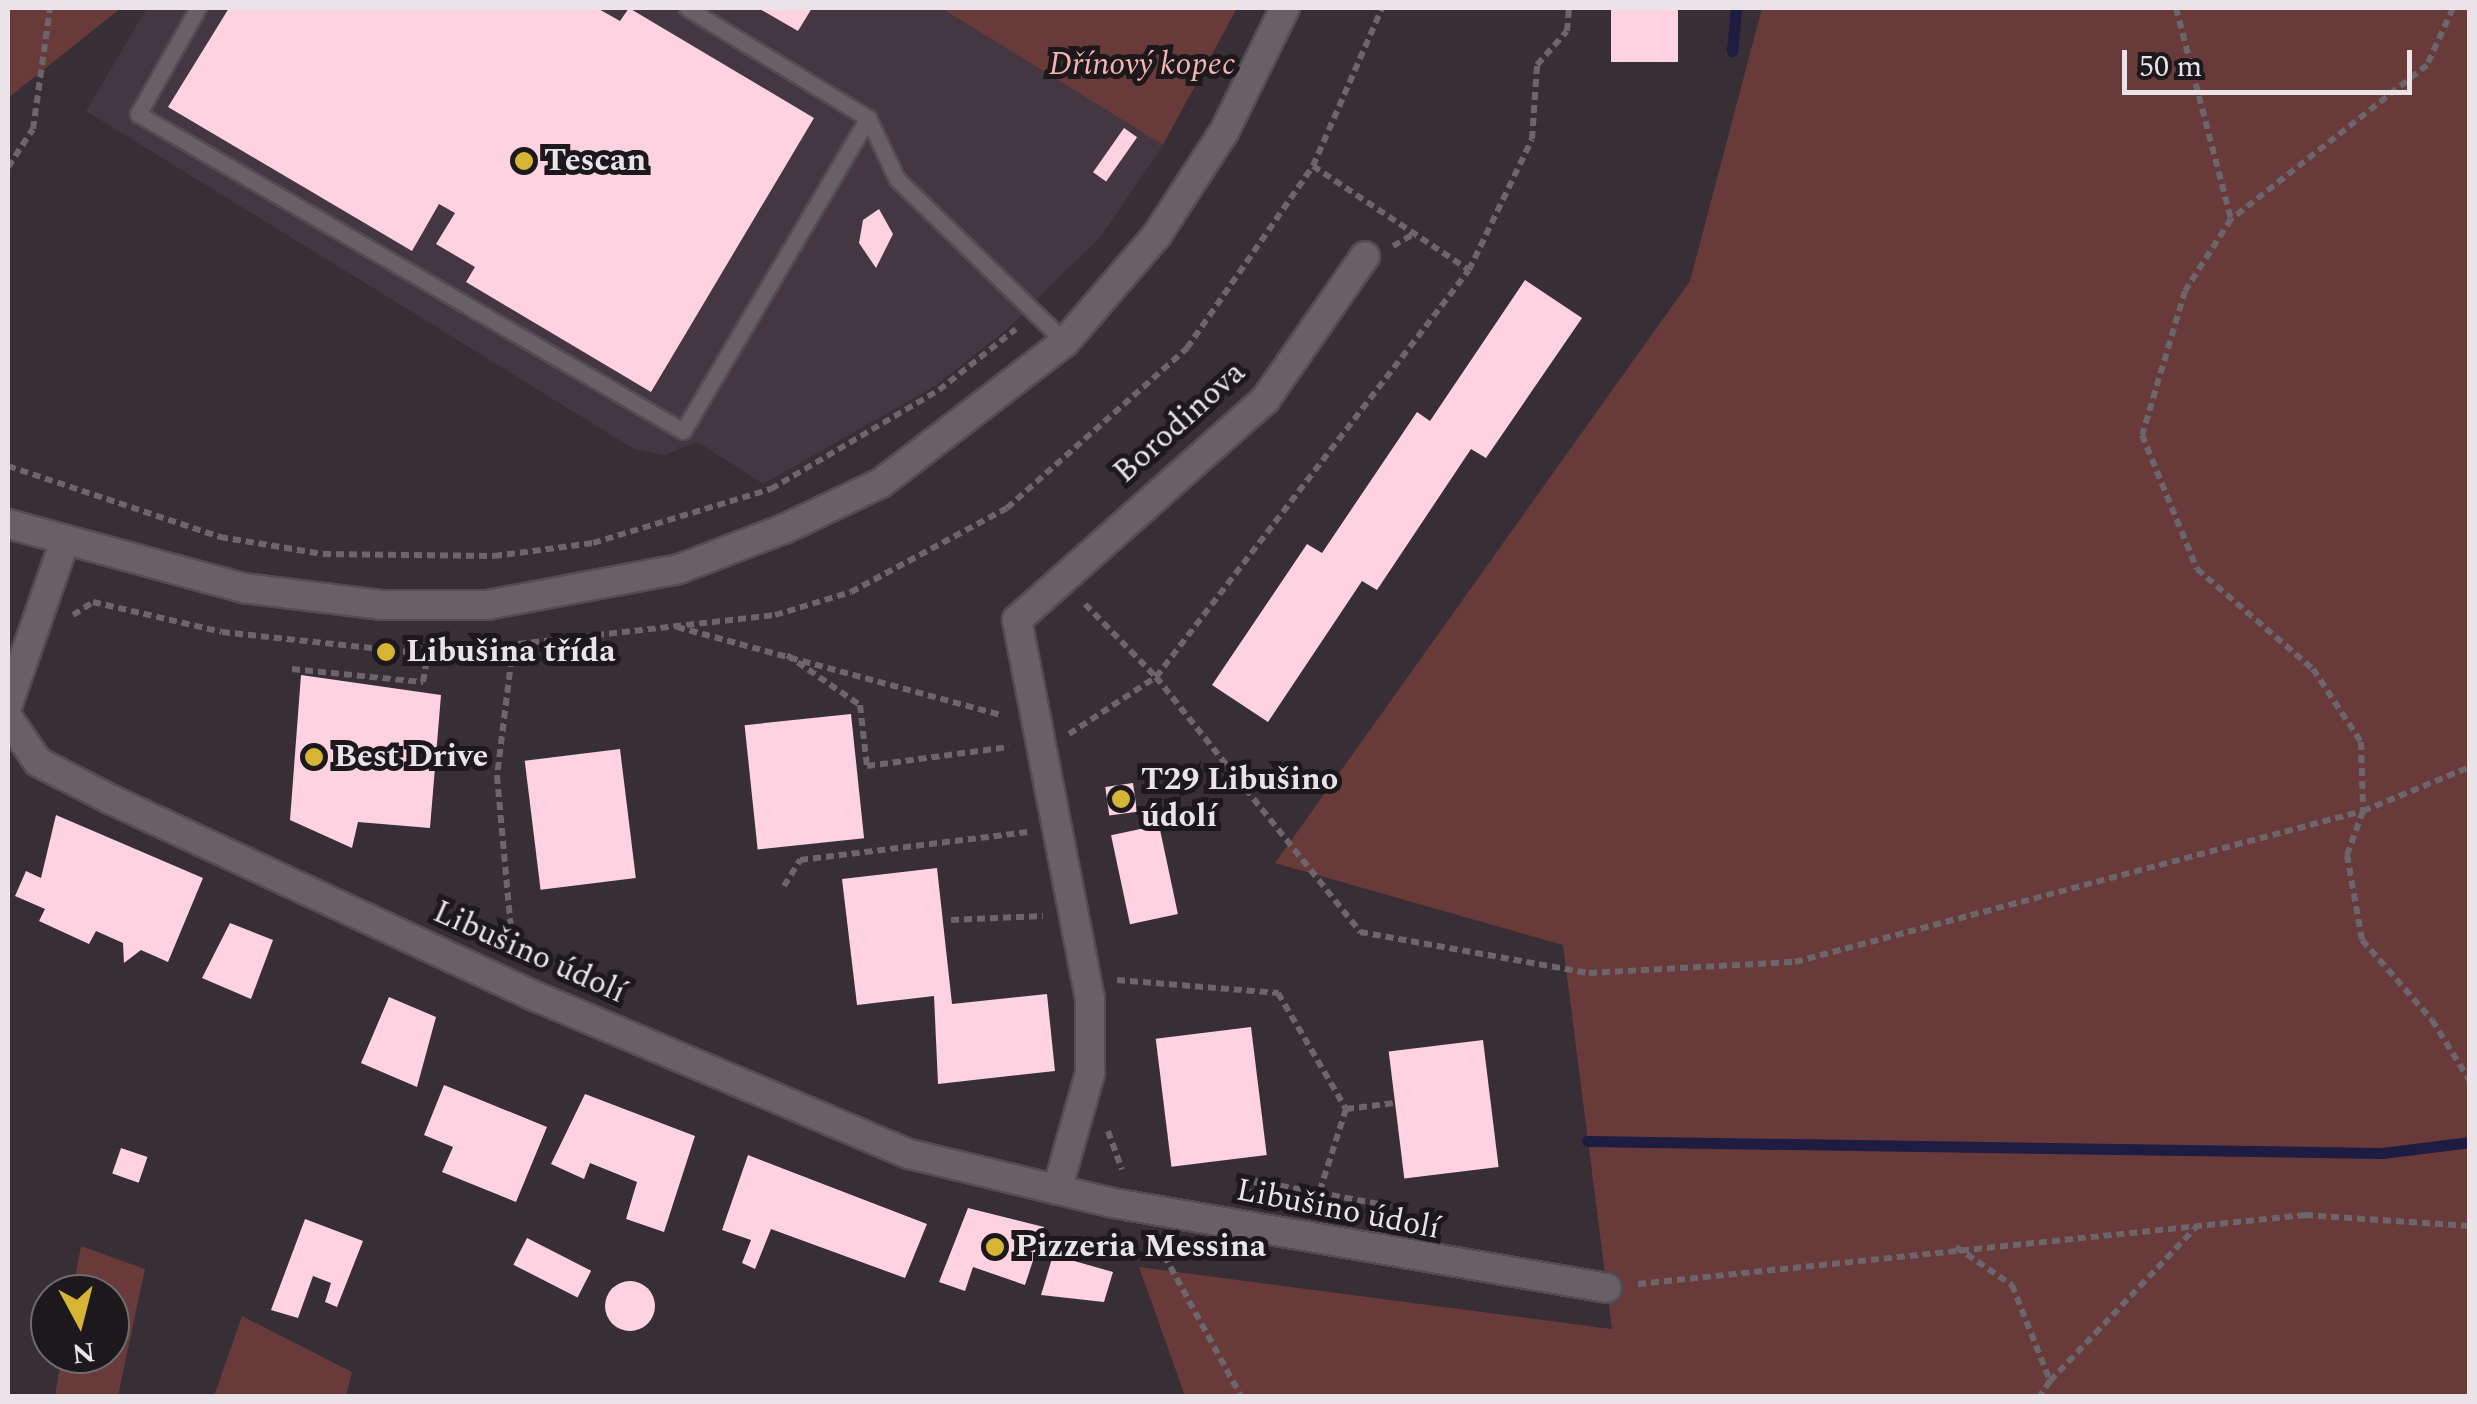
<!DOCTYPE html>
<meta charset="utf-8">
<style>
body{margin:0}
#map{position:relative;width:2477px;height:1404px;overflow:hidden;background:#372e36;font-family:Spectral,serif}
div>[style]{position:absolute}
[style*='--x']{left:calc(var(--x)*1px);top:calc(var(--y)*1px);width:calc(var(--w)*1px);rotate:calc(var(--a)*1deg)}
.built>*{inset:0;background:#443742}
.green>*{inset:0;background:#683a3a}
.stream>*{height:11px;margin:-5.5px;padding:0 5.5px;transform-origin:5.5px;border-radius:5.5px;background:#1e1c40}
.building>*{inset:0;background:#ffd2e2;transform-origin:0 0}
.round{border-radius:50%}
.path>*{height:6px;margin-top:-3px;transform-origin:0;background:repeating-linear-gradient(90deg,#6d656c 0 8px,transparent 0 13px)}
.roads{filter:drop-shadow(2px 0 #534c52) drop-shadow(-2px 0 #534c52) drop-shadow(0 2px #534c52) drop-shadow(0 -2px #534c52)}
.service>*{height:15px;margin:-7.5px;padding:0 7.5px;transform-origin:7.5px;border-radius:7.5px;background:#695f67}
.minor>*{height:28px;margin:-14px;padding:0 14px;transform-origin:14px;border-radius:14px;background:#695f67}
.tertiary>*{height:28px;margin:-14px;padding:0 14px;transform-origin:14px;border-radius:14px;background:#695f67}
.dots>*{width:28px;height:28px;translate:-50% -50%;box-sizing:border-box;border:5px solid #1c181b;border-radius:50%}
span{translate:-50% -50%;white-space:nowrap;text-align:center;line-height:1.15;-webkit-text-stroke:10px #1c181b;paint-order:stroke}
.park-label{font-size:32px;color:#f5b3b2;font-style:italic}
.poi-label{font-size:32px;color:#eae4e9;font-weight:700}
.left{translate:0 -50%;text-align:left}
.street-label{font-size:32px;color:#eae4e9}
.frame{position:absolute;inset:0;border:10px solid #eae4e9;pointer-events:none}
.north{position:absolute;left:30px;top:1274px;width:100px;height:100px;box-sizing:border-box;background:#1c181b;border:2px solid #6e6a6d;border-radius:50%;rotate:173deg;font-size:28px;font-weight:700;line-height:40px;text-align:center;color:#eae4e9}
.north::after{content:'';display:block;margin:auto;width:35px;height:45px;background:#d6b534;clip-path:polygon(50% 0,100% 100%,50% 72%,0 100%)}
.scale{position:absolute;left:2122px;top:50px;width:290px;height:45px;box-sizing:border-box;border:5px solid #eae4e9;border-top:0;padding-left:12px;font-size:30px;line-height:35px;white-space:nowrap;color:#eae4e9;-webkit-text-stroke:8px #1c181b;paint-order:stroke}
</style>
<div id="map">
<div class="built">
<i style="clip-path:polygon(147px 8px,941px 8px,1163px 145px,1102px 235px,1006px 330px,935px 386px,763px 484px,698px 442px,664px 455px,634px 449px,86px 111px)"></i>
</div>
<div class="green">
<i style="clip-path:polygon(8px 8px,121px 8px,8px 98px)"></i>
<i style="clip-path:polygon(941px 8px,1237px 8px,1163px 145px)"></i>
<i style="clip-path:polygon(1762px 8px,2469px 8px,2469px 1396px,1185px 1396px,1139px 1267px,1612px 1329px,1563px 945px,1275px 863px,1690px 281px)"></i>
<i style="clip-path:polygon(81px 1246px,145px 1269px,118px 1396px,55px 1396px,62px 1354px,110px 1354px,110px 1294px,72px 1294px)"></i>
<i style="clip-path:polygon(242px 1316px,352px 1372px,346px 1396px,214px 1396px)"></i>
</div>
<div class="stream">
<i style="--x:1732;--y:51;--w:43;--a:-84.7"></i>
<i style="--x:1587;--y:1141;--w:795;--a:0.86"></i>
<i style="--x:2382;--y:1153;--w:89;--a:-7.1"></i>
</div>
<div class="building">
<i style="clip-path:polygon(229px 8px,597px 8px,620px 21px,629px 8px,814px 118px,651px 392px,466px 282px,475px 267px,436px 244px,455px 213px,439px 204px,412px 251px,168px 107px)"></i>
<i style="clip-path:polygon(758px 8px,812px 8px,798px 31px)"></i>
<i style="left:1611px;top:8px;width:67px;height:54px"></i>
<i style="left:1124px;top:128px;width:16px;height:54px;rotate:35deg"></i>
<i style="clip-path:polygon(879px 209px,893px 234px,876px 268px,859px 243px,863px 220px)"></i>
<i style="clip-path:polygon(1525px 280px,1582px 318px,1486px 458px,1471px 449px,1377px 590px,1362px 581px,1268px 722px,1212px 685px,1307px 544px,1322px 553px,1417px 412px,1430px 421px)"></i>
<i style="clip-path:polygon(301px 675px,441px 695px,430px 828px,358px 822px,352px 848px,290px 820px)"></i>
<i style="left:851px;top:714px;width:125px;height:107px;rotate:84deg"></i>
<i style="left:620px;top:749px;width:130px;height:96px;rotate:83deg"></i>
<i style="left:1133px;top:783px;width:29px;height:28px;rotate:82deg"></i>
<i style="clip-path:polygon(56px 815px,203px 878px,168px 962px,141px 950px,124px 963px,123px 943px,96px 931px,89px 944px,39px 921px,45px 909px,15px 896px,26px 871px,41px 878px)"></i>
<i style="left:1159px;top:825px;width:91px;height:49px;rotate:78deg"></i>
<i style="clip-path:polygon(937px 868px,952px 1004px,1047px 994px,1055px 1071px,938px 1084px,934px 996px,857px 1005px,842px 879px)"></i>
<i style="clip-path:polygon(230px 923px,273px 940px,251px 999px,202px 978px)"></i>
<i style="clip-path:polygon(389px 997px,436px 1017px,417px 1087px,361px 1063px)"></i>
<i style="left:1251px;top:1027px;width:129px;height:96px;rotate:83deg"></i>
<i style="left:1483px;top:1040px;width:128px;height:95px;rotate:83deg"></i>
<i style="clip-path:polygon(444px 1085px,547px 1127px,516px 1202px,442px 1172px,453px 1147px,424px 1135px)"></i>
<i style="clip-path:polygon(585px 1094px,695px 1136px,664px 1232px,626px 1219px,637px 1182px,590px 1163px,584px 1179px,551px 1164px)"></i>
<i style="left:121px;top:1148px;width:28px;height:27px;rotate:19deg"></i>
<i style="clip-path:polygon(748px 1155px,927px 1224px,905px 1278px,771px 1229px,755px 1269px,742px 1263px,751px 1240px,722px 1230px)"></i>
<i style="clip-path:polygon(968px 1208px,1044px 1227px,1025px 1285px,973px 1267px,965px 1291px,939px 1282px)"></i>
<i style="clip-path:polygon(305px 1219px,363px 1241px,337px 1307px,325px 1302px,331px 1283px,313px 1276px,298px 1318px,271px 1310px)"></i>
<i style="left:527px;top:1238px;width:72px;height:30px;rotate:27deg"></i>
<i style="clip-path:polygon(1053px 1255px,1113px 1272px,1104px 1302px,1041px 1295px)"></i>
<i class="round" style="left:605px;top:1281px;width:50px;height:50px"></i>
</div>
<div class="path">
<i style="--x:2176;--y:8;--w:218;--a:75.4"></i>
<i style="--x:2453;--y:8;--w:63;--a:114.5"></i>
<i style="--x:2427;--y:65;--w:249;--a:141.8"></i>
<i style="--x:2231;--y:219;--w:85;--a:122.6"></i>
<i style="--x:2185;--y:291;--w:150;--a:106.6"></i>
<i style="--x:2142;--y:435;--w:145;--a:67.7"></i>
<i style="--x:2197;--y:569;--w:153;--a:40.8"></i>
<i style="--x:2313;--y:669;--w:87;--a:56.7"></i>
<i style="--x:2361;--y:742;--w:69;--a:88.3"></i>
<i style="--x:2363;--y:811;--w:47;--a:110"></i>
<i style="--x:2347;--y:855;--w:86;--a:80"></i>
<i style="--x:2362;--y:940;--w:106;--a:48.8"></i>
<i style="--x:2432;--y:1020;--w:72;--a:58.1"></i>
<i style="--x:1313;--y:166;--w:187;--a:33.7"></i>
<i style="--x:8;--y:167;--w:45;--a:-56.7"></i>
<i style="--x:33;--y:129;--w:122;--a:-82"></i>
<i style="--x:1393;--y:246;--w:24;--a:-30"></i>
<i style="--x:8;--y:466;--w:224;--a:18.5"></i>
<i style="--x:220;--y:537;--w:104;--a:9.4"></i>
<i style="--x:323;--y:554;--w:171;--a:0.7"></i>
<i style="--x:494;--y:556;--w:100;--a:-7.5"></i>
<i style="--x:593;--y:543;--w:186;--a:-16.9"></i>
<i style="--x:771;--y:489;--w:195;--a:-30.5"></i>
<i style="--x:939;--y:390;--w:98;--a:-38.4"></i>
<i style="--x:1085;--y:604;--w:102;--a:45.8"></i>
<i style="--x:1156;--y:677;--w:327;--a:51.3"></i>
<i style="--x:1360;--y:932;--w:233;--a:10.2"></i>
<i style="--x:1589;--y:973;--w:206;--a:-3.1"></i>
<i style="--x:1795;--y:962;--w:588;--a:-14.89"></i>
<i style="--x:2363;--y:811;--w:116;--a:-22.4"></i>
<i style="--x:73;--y:615;--w:24;--a:-33"></i>
<i style="--x:93;--y:602;--w:132;--a:13.1"></i>
<i style="--x:222;--y:632;--w:207;--a:6.1"></i>
<i style="--x:428;--y:654;--w:349;--a:-6.4"></i>
<i style="--x:775;--y:615;--w:79;--a:-16.8"></i>
<i style="--x:851;--y:592;--w:177;--a:-28.3"></i>
<i style="--x:1007;--y:508;--w:241;--a:-41.6"></i>
<i style="--x:1187;--y:348;--w:221;--a:-55.3"></i>
<i style="--x:1313;--y:166;--w:172;--a:-66.4"></i>
<i style="--x:677;--y:627;--w:337;--a:15.2"></i>
<i style="--x:513;--y:646;--w:131;--a:97"></i>
<i style="--x:497;--y:776;--w:177;--a:84.8"></i>
<i style="--x:787;--y:655;--w:88;--a:34.4"></i>
<i style="--x:860;--y:705;--w:61;--a:83.5"></i>
<i style="--x:867;--y:766;--w:143;--a:-7.6"></i>
<i style="--x:292;--y:669;--w:132;--a:5.7"></i>
<i style="--x:423;--y:682;--w:28;--a:-80"></i>
<i style="--x:1069;--y:734;--w:104;--a:-33.2"></i>
<i style="--x:1156;--y:677;--w:513;--a:-52.44"></i>
<i style="--x:1469;--y:270;--w:145;--a:-64.3"></i>
<i style="--x:1532;--y:139;--w:74;--a:-86.1"></i>
<i style="--x:1537;--y:65;--w:45;--a:-48.6"></i>
<i style="--x:1567;--y:31;--w:23;--a:-85"></i>
<i style="--x:784;--y:886;--w:31;--a:-58"></i>
<i style="--x:800;--y:860;--w:231;--a:-7"></i>
<i style="--x:951;--y:920;--w:92;--a:-2.5"></i>
<i style="--x:1117;--y:980;--w:162;--a:4.6"></i>
<i style="--x:1278;--y:993;--w:134;--a:59.6"></i>
<i style="--x:1346;--y:1109;--w:88;--a:107.8"></i>
<i style="--x:1346;--y:1109;--w:49;--a:-7"></i>
<i style="--x:1108;--y:1131;--w:41;--a:70.3"></i>
<i style="--x:1249;--y:1197;--w:17;--a:-69"></i>
<i style="--x:1255;--y:1181;--w:147;--a:10.5"></i>
<i style="--x:1400;--y:1208;--w:12;--a:85"></i>
<i style="--x:1158;--y:1244;--w:173;--a:61.4"></i>
<i style="--x:1956;--y:1247;--w:68;--a:34.2"></i>
<i style="--x:2012;--y:1285;--w:103;--a:68.4"></i>
<i style="--x:2050;--y:1381;--w:18;--a:124"></i>
<i style="--x:1638;--y:1284;--w:671;--a:-5.91"></i>
<i style="--x:2305;--y:1215;--w:165;--a:3.8"></i>
<i style="--x:2050;--y:1381;--w:214;--a:-46.5"></i>
</div>
<div class="roads">
<div class="service">
<i style="--x:198;--y:8;--w:122;--a:119.5"></i>
<i style="--x:138;--y:114;--w:630;--a:30.18"></i>
<i style="--x:683;--y:431;--w:364;--a:-59.4"></i>
<i style="--x:687;--y:8;--w:212;--a:31.3"></i>
<i style="--x:868;--y:118;--w:68;--a:64.6"></i>
<i style="--x:897;--y:179;--w:234;--a:44.1"></i>
</div>
<div class="minor">
<i style="--x:8;--y:704;--w:170;--a:-70.8"></i>
<i style="--x:8;--y:718;--w:53;--a:55.7"></i>
<i style="--x:38;--y:762;--w:83;--a:27.2"></i>
<i style="--x:112;--y:800;--w:468;--a:24.9"></i>
<i style="--x:537;--y:997;--w:404;--a:22.9"></i>
<i style="--x:909;--y:1154;--w:210;--a:13.5"></i>
<i style="--x:1113;--y:1203;--w:501;--a:9.76"></i>
<i style="--x:1057;--y:1190;--w:122;--a:-74.2"></i>
<i style="--x:1090;--y:1073;--w:74;--a:-90"></i>
<i style="--x:1090;--y:999;--w:386;--a:-100.9"></i>
<i style="--x:1017;--y:620;--w:332;--a:-41.6"></i>
<i style="--x:1265;--y:400;--w:175;--a:-55.2"></i>
</div>
<div class="tertiary">
<i style="--x:8;--y:524;--w:244;--a:15.2"></i>
<i style="--x:243;--y:588;--w:139;--a:7"></i>
<i style="--x:381;--y:605;--w:106;--a:0"></i>
<i style="--x:487;--y:605;--w:195;--a:-10.6"></i>
<i style="--x:679;--y:569;--w:112;--a:-20.9"></i>
<i style="--x:784;--y:529;--w:107;--a:-25.4"></i>
<i style="--x:881;--y:483;--w:232;--a:-37.5"></i>
<i style="--x:1065;--y:342;--w:141;--a:-49.3"></i>
<i style="--x:1157;--y:235;--w:123;--a:-57"></i>
<i style="--x:1224;--y:132;--w:138;--a:-63.8"></i>
</div>
</div>
<div class="dots">
<i style="left:524px;top:161px;background:#d6b534"></i>
<i style="left:386px;top:652px;background:#d6b534"></i>
<i style="left:314px;top:757px;background:#d6b534"></i>
<i style="left:1121px;top:799px;background:#d6b534"></i>
<i style="left:995px;top:1247px;background:#d6b534"></i>
</div>
<div class="park-label">
<span style="left:1142px;top:65px">Dřínový kopec</span>
</div>
<div class="poi-label">
<span class="left" style="left:544px;top:161px">Tescan</span>
<span class="left" style="left:406px;top:652px">Libušina třída</span>
<span class="left" style="left:334px;top:757px">Best Drive</span>
<span class="left" style="left:1141px;top:799px">T29 Libušino<br>údolí</span>
<span class="left" style="left:1015px;top:1247px">Pizzeria Messina</span>
</div>
<div class="street-label">
<span style="left:1180px;top:423px;rotate:-42deg">Borodinova</span>
<span style="left:529px;top:953px;rotate:24deg">Libušino údolí</span>
<span style="left:1338px;top:1210px;rotate:11deg">Libušino údolí</span>
</div>
<div class="frame"></div>
<div class="north">N</div>
<div class="scale">50 m</div>
</div>
